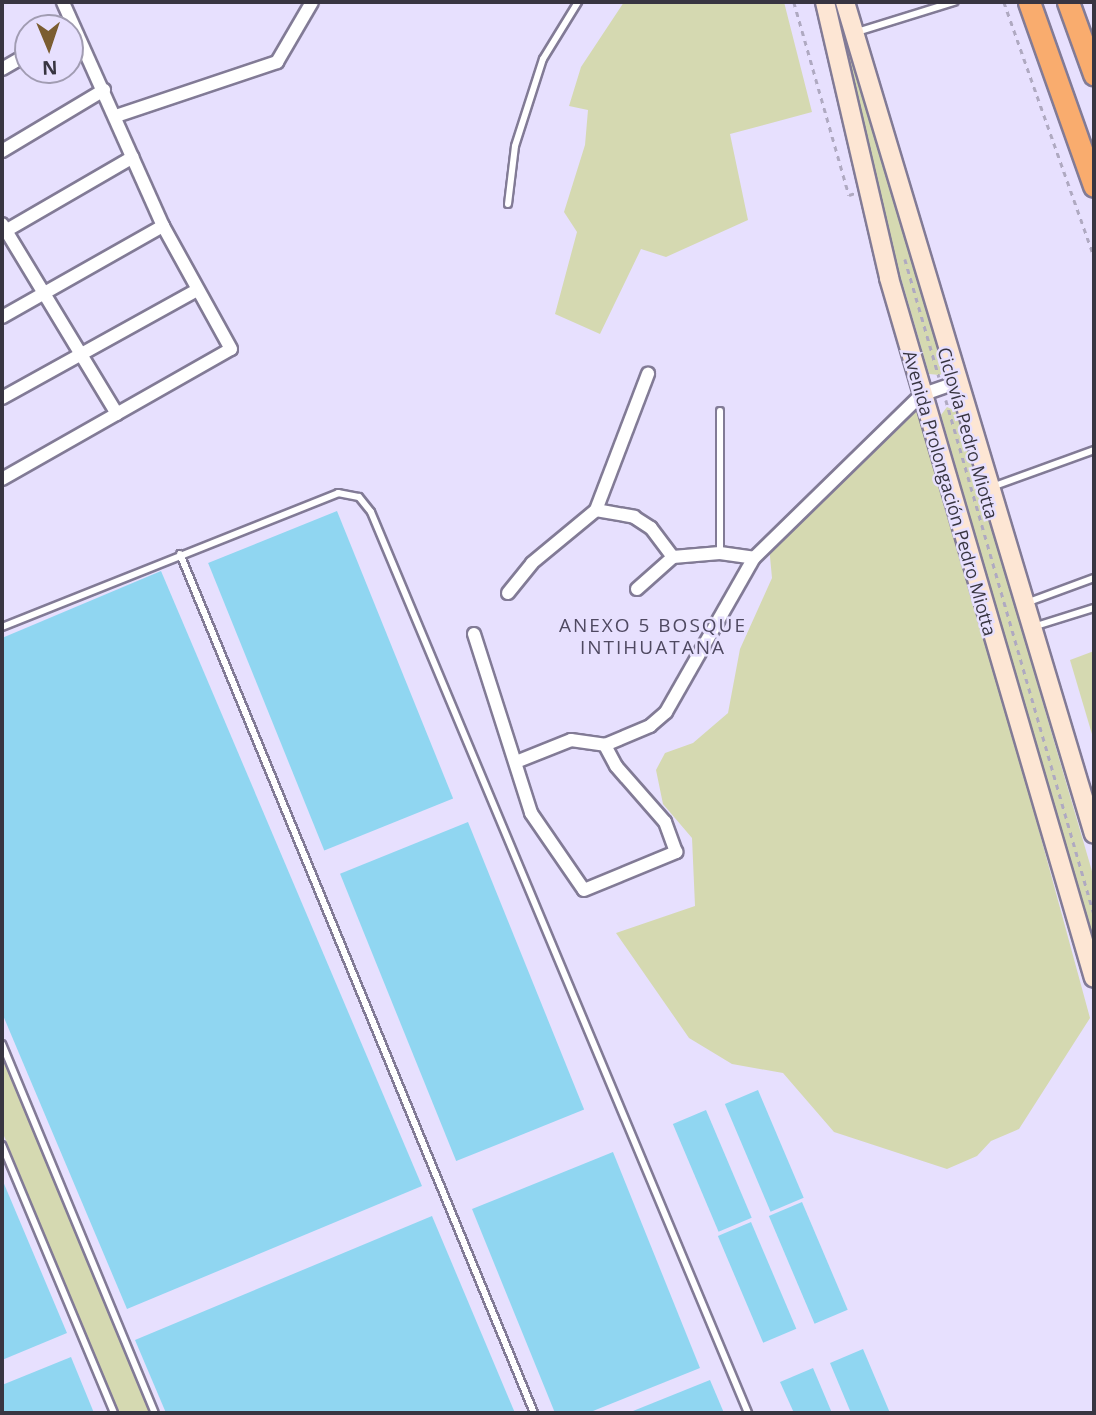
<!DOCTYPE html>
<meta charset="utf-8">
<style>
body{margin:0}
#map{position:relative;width:1096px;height:1415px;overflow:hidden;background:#e7e0fe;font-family:"Open Sans",sans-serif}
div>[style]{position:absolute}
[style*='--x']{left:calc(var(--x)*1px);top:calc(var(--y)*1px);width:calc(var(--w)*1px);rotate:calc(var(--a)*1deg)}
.green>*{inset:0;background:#d5d9b1}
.water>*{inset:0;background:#90d6f1;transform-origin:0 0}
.path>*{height:2.5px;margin-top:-1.25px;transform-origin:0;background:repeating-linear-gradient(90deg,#afa9c1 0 5px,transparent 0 10px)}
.roads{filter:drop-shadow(2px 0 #827b96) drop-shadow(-2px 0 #827b96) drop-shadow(0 2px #827b96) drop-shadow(0 -2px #827b96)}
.service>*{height:6px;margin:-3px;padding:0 3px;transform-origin:3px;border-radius:3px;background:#fff}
.minor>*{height:12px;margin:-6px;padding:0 6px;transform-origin:6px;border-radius:6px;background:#fff}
.secondary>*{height:18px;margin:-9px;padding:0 9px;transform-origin:9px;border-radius:9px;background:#fde6d4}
.motorway>*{height:21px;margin:-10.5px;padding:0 10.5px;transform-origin:10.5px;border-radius:10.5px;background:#f9ac6e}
span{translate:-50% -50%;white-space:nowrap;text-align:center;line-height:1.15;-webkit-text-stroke:5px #e7e0fe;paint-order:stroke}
.street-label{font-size:18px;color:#383541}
.neighbourhood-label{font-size:19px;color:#4f4961;letter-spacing:2px}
.frame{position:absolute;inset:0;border:4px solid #383541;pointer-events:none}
.north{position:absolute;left:14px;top:14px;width:70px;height:70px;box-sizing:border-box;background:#e7e0fe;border:2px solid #a19cb2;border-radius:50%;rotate:178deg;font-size:19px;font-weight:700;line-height:28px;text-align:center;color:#383541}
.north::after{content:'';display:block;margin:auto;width:24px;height:32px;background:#7b5d31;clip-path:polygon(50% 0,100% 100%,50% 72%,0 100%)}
</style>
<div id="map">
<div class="green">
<i style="clip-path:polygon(624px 2px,784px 2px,812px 112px,730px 134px,748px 220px,666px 257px,641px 249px,600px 334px,555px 314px,577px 232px,564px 212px,585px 145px,588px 110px,569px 106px,581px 67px)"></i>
<i style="clip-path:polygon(833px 2px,837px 2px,946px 370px,940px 375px,929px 374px,876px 193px)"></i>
<i style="clip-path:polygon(917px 407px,926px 415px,1090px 1018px,1019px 1129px,991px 1141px,977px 1156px,947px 1169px,834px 1132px,783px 1073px,732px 1064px,689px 1038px,616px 933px,695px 906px,692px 838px,663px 804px,656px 770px,665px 753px,693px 743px,728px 713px,740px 649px,772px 578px,769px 546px)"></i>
<i style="clip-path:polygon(947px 407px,958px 412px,1094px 878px,1094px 945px,941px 415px)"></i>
<i style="clip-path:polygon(1094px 651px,1094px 741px,1070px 660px)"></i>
<i style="clip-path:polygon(2px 1053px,154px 1413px,118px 1413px,2px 1131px)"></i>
</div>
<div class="water">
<i style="left:337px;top:511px;width:310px;height:139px;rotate:68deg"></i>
<i style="clip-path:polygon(161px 571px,422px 1186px,127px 1309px,2px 1013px,2px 638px)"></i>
<i style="left:468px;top:822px;width:310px;height:138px;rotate:68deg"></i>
<i style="left:758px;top:1090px;width:117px;height:36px;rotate:67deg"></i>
<i style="left:706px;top:1110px;width:117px;height:36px;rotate:67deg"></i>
<i style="clip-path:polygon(613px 1152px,700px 1368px,588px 1413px,555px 1413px,472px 1209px)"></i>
<i style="clip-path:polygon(2px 1179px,67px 1333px,2px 1360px)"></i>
<i style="left:802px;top:1202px;width:117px;height:36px;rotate:67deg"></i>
<i style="clip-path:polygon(432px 1216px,515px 1413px,166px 1413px,135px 1340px)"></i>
<i style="left:751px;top:1222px;width:116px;height:36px;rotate:67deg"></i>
<i style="clip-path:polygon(863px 1349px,890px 1413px,851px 1413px,830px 1363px)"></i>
<i style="clip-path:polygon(71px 1357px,94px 1413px,2px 1413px,2px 1385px)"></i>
<i style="clip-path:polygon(813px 1368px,832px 1413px,794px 1413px,780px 1382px)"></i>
<i style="clip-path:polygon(710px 1380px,724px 1413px,628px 1413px)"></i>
</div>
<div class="path">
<i style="--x:794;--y:2;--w:201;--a:74.1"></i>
<i style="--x:849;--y:195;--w:6;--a:-18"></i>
<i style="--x:1004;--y:2;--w:269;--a:70.5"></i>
<i style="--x:905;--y:259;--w:123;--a:73.9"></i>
<i style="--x:946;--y:400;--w:535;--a:73.94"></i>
</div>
<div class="roads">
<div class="service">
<i style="--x:857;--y:32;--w:102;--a:-17.2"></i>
<i style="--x:508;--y:204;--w:58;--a:-83.1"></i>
<i style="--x:515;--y:146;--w:91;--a:-72.2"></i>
<i style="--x:543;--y:59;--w:67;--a:-58.4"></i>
<i style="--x:992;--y:487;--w:109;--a:-19.9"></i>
<i style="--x:720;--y:553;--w:142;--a:-90"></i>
<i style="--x:180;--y:554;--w:929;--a:67.6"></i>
<i style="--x:1026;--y:603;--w:72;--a:-20.2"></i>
<i style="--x:2;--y:627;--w:362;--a:-21.7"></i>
<i style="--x:338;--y:493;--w:21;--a:11"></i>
<i style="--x:359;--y:497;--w:19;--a:51"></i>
<i style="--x:371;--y:512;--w:977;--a:67.29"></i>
<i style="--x:1033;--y:627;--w:64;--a:-17.3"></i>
<i style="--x:2;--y:1044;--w:399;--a:67.5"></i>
<i style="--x:2;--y:1145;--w:290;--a:67.3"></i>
</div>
<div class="minor">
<i style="--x:2;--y:69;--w:30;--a:-30"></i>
<i style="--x:116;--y:116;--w:170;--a:-18.5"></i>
<i style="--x:277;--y:62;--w:69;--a:-59.7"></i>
<i style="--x:2;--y:151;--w:119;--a:-30.9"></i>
<i style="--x:2;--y:224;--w:222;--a:58.8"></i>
<i style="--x:2;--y:233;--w:151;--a:-30.1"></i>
<i style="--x:2;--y:317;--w:185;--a:-29.5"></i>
<i style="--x:2;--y:398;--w:223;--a:-29"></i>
<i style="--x:2;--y:479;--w:263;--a:-29.6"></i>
<i style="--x:231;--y:349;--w:141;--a:-118.9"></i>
<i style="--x:163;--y:226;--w:245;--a:-114.1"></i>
<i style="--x:596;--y:510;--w:39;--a:10"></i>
<i style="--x:634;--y:517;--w:20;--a:33"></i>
<i style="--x:651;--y:528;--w:36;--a:53"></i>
<i style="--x:673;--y:557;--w:47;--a:-4.9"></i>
<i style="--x:720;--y:553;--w:34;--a:8"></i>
<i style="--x:596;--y:510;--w:146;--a:-69.1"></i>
<i style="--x:637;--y:589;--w:48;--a:-41.6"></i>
<i style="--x:508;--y:593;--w:38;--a:-51"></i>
<i style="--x:532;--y:563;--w:83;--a:-39.6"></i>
<i style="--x:474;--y:634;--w:188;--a:72.3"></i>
<i style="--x:531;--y:813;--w:93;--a:55.5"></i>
<i style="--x:584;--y:890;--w:100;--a:-22.4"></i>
<i style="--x:676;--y:852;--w:32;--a:-110"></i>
<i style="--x:665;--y:822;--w:74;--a:-131.2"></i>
<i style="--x:616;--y:766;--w:24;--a:-118"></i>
<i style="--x:516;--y:762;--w:59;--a:-21.8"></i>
<i style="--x:571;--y:740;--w:34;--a:8"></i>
<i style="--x:605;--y:745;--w:49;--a:-22.9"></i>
<i style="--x:650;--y:726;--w:21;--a:-41"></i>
<i style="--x:666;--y:712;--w:177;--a:-60.3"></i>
<i style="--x:754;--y:558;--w:233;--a:-44.3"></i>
<i style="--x:921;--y:395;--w:42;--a:-19.3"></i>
</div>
<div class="secondary">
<i style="--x:825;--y:2;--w:283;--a:76.9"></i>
<i style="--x:889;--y:278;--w:729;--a:73.68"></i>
<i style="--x:845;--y:2;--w:868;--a:73.34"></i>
</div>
<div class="motorway">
<i style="--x:1029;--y:2;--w:195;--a:70.5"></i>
<i style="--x:1068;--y:2;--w:77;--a:70.1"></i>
</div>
</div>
<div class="street-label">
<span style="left:968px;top:433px;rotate:74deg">Ciclovía Pedro Miotta</span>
<span style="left:950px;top:493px;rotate:74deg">Avenida Prolongación Pedro Miotta</span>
</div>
<div class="neighbourhood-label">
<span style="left:653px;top:637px">ANEXO 5 BOSQUE<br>INTIHUATANA</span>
</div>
<div class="frame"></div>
<div class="north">N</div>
</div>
